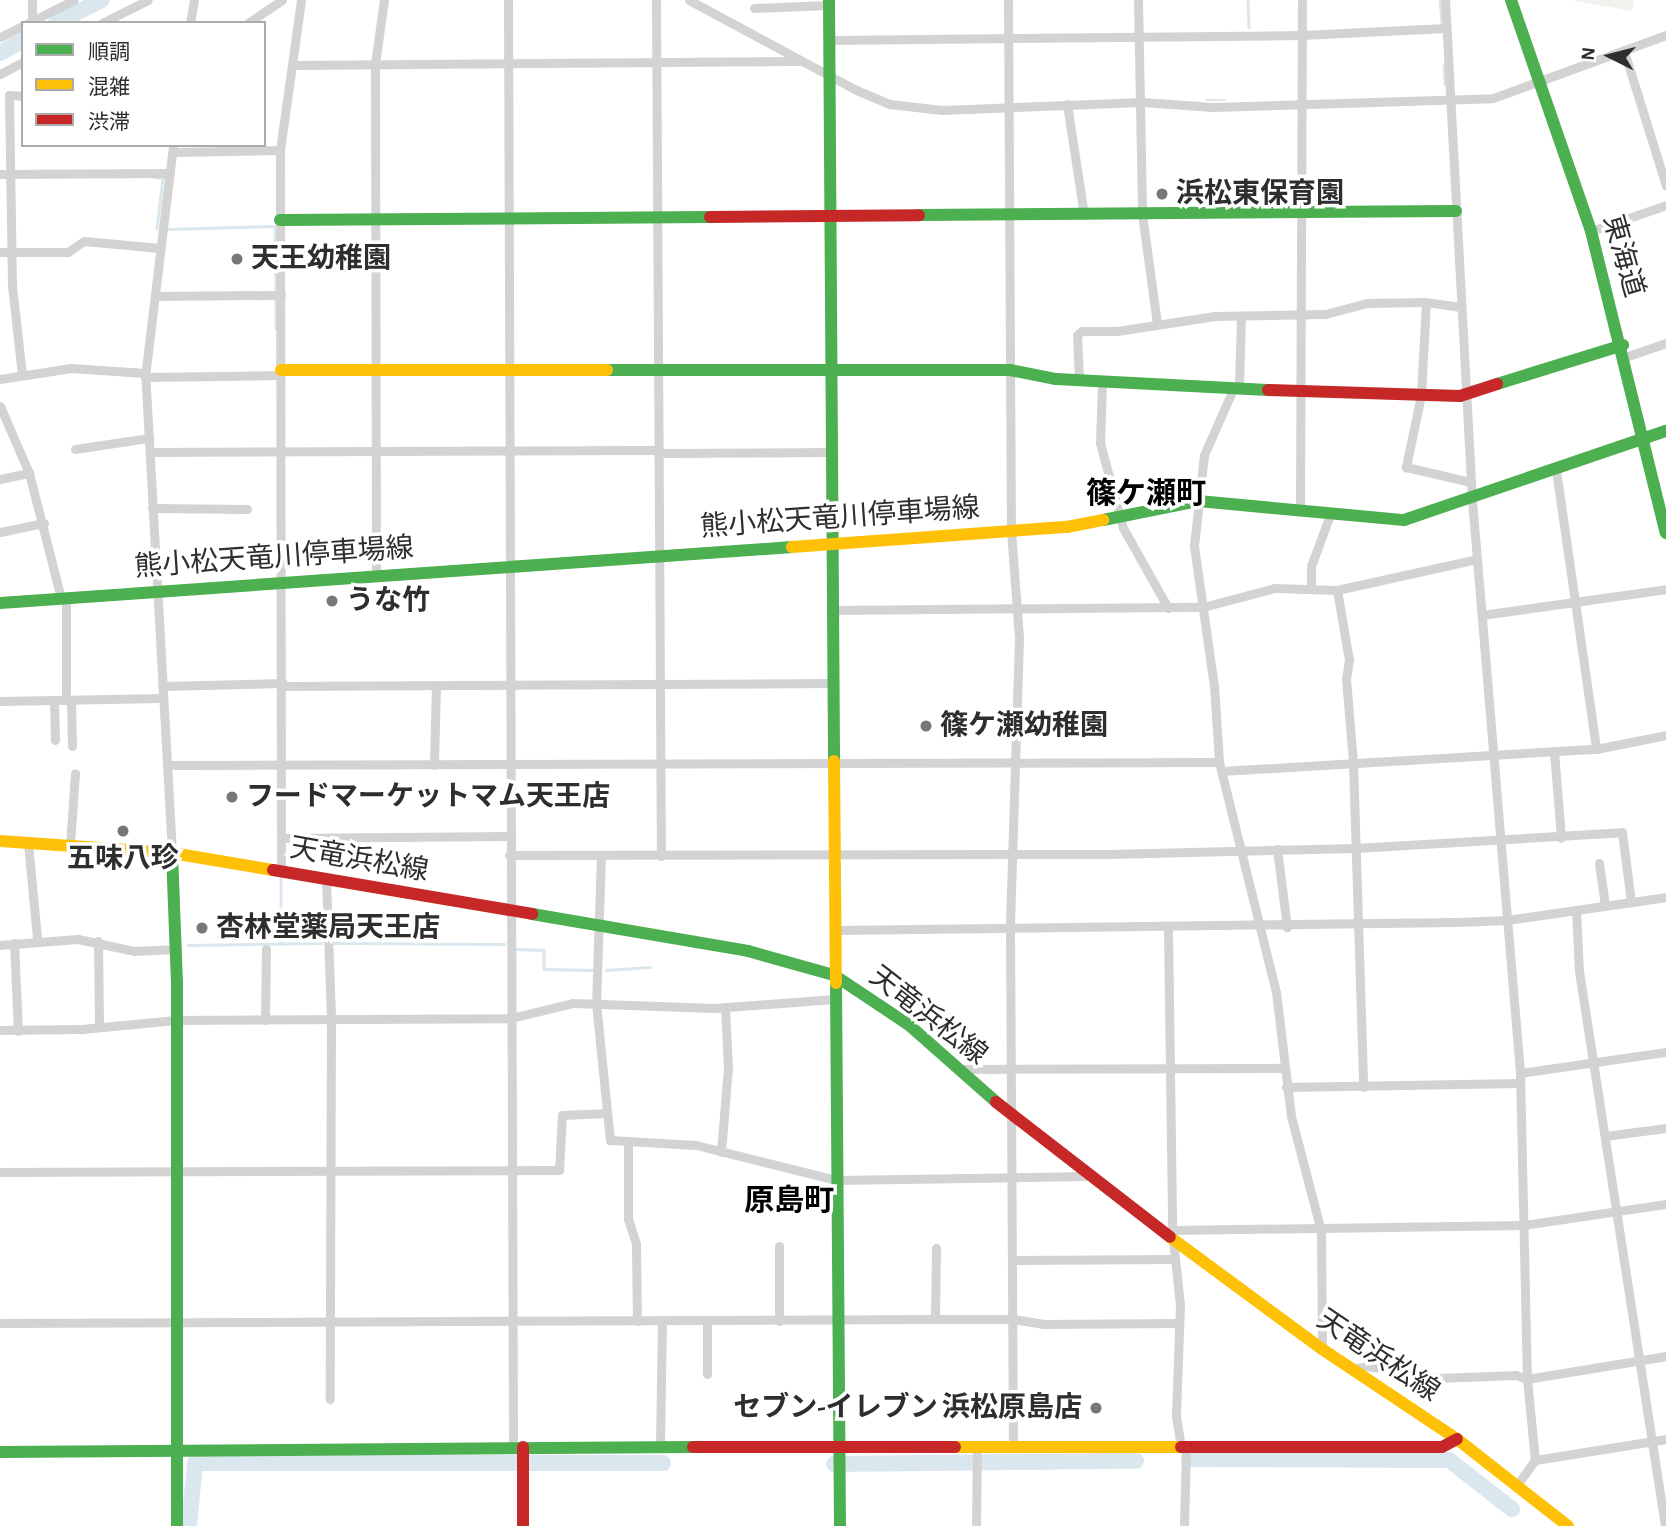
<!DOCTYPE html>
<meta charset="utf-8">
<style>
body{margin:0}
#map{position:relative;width:1666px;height:1526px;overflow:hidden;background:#fff;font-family:"Alegreya Sans","Noto Sans JP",sans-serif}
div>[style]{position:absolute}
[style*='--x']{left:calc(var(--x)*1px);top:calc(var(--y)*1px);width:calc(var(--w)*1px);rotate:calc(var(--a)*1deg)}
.green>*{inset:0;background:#f0f3ed}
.stream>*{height:2.5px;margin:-1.25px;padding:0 1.25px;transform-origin:1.25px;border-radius:1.25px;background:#dbe7ee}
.river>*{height:16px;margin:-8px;padding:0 8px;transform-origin:8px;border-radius:8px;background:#dbe7ee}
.street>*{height:9px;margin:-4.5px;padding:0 4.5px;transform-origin:4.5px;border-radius:4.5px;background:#d3d3d3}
.fast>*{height:12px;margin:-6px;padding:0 6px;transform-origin:6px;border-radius:6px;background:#4caf50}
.slow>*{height:12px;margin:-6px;padding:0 6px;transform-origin:6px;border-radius:6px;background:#ffc107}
.jam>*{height:12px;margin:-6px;padding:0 6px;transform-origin:6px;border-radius:6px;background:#c62828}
.dots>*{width:19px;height:19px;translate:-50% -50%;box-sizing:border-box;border:4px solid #fff;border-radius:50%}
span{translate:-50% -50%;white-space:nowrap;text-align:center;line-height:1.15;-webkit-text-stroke:7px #fff;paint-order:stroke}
.poi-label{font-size:28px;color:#2e2e2e;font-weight:700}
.left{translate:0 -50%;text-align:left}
.right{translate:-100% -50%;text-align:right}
.street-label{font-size:28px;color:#2e2e2e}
.neighbourhood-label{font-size:30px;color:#000;font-weight:700}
.legend{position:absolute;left:21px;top:21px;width:245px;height:126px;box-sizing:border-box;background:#fff;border:2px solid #ababab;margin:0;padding:9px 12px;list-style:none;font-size:21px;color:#2e2e2e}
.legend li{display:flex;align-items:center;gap:14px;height:35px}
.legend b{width:35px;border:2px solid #ababab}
.north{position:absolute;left:1575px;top:21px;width:70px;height:70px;-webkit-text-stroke:5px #fff;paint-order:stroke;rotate:276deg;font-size:19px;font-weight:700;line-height:28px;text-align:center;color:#2e2e2e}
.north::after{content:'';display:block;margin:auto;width:24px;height:32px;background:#2e2e2e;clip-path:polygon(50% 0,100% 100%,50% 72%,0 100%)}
</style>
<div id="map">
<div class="green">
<i style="clip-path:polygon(1634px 0,1632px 11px,1575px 1px,1575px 0)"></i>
</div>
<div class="stream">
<i style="--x:1248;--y:0;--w:27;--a:88"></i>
<i style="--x:1440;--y:0;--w:23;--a:85"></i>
<i style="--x:1444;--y:65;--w:19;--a:87"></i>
<i style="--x:1206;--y:100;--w:19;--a:0"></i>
<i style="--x:154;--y:177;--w:9;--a:6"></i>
<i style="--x:163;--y:178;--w:51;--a:96.7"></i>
<i style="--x:168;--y:229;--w:107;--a:-1.6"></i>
<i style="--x:275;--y:226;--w:66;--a:89.1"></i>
<i style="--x:276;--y:300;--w:28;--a:90"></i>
<i style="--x:281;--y:878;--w:65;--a:90"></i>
<i style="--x:333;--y:943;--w:171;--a:0.3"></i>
<i style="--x:188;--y:945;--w:133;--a:-0.9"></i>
<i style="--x:515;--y:949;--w:29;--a:2"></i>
<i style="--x:544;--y:950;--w:19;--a:90"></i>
<i style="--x:544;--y:969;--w:49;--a:1.2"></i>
<i style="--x:606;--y:970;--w:44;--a:-3.9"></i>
</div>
<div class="river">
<i style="--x:56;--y:23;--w:51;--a:-26.6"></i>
<i style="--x:0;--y:53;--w:26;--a:-29"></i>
<i style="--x:1189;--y:1459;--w:260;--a:0.2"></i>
<i style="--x:1449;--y:1460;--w:80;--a:37.9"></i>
<i style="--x:834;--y:1464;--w:302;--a:-0.6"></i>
<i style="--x:189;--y:1526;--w:63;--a:-84.6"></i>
<i style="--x:195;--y:1463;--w:468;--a:0"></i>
</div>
<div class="street">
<i style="--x:508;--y:0;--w:1447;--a:89.8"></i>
<i style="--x:656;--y:0;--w:856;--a:89.67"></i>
<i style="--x:689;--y:0;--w:187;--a:28.3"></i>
<i style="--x:854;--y:89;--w:39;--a:23"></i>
<i style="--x:890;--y:104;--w:52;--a:6.6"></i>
<i style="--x:942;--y:110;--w:200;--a:-2.3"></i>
<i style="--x:1142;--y:102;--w:71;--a:4"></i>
<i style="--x:1213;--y:107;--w:280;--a:-1.8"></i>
<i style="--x:1493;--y:98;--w:184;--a:-20"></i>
<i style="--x:1008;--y:0;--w:531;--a:89.68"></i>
<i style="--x:1011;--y:531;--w:107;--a:85.7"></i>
<i style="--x:1019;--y:638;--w:292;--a:91.8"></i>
<i style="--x:1010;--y:930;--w:517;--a:89.67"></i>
<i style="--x:1138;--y:0;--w:214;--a:88.9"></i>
<i style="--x:1142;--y:214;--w:110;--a:82.2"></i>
<i style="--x:1445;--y:0;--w:501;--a:86.91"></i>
<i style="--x:1472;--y:500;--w:575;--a:85.21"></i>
<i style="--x:1520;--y:1073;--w:306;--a:88.7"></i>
<i style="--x:1527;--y:1379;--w:81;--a:84.4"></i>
<i style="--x:1535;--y:1460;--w:31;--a:126"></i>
<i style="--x:754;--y:8;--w:75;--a:-2.3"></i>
<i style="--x:32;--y:21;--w:21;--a:-90"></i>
<i style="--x:28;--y:23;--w:51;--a:-26.6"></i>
<i style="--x:102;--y:23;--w:51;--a:-26.6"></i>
<i style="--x:190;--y:23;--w:23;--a:-80"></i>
<i style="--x:248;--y:23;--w:41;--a:-34.1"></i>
<i style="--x:0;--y:37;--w:25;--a:-26"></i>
<i style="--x:830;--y:40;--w:472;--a:-0.6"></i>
<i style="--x:1302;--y:35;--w:144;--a:-2.8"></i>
<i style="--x:1624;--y:51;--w:141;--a:72.7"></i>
<i style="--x:294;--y:65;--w:506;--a:-0.45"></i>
<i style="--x:0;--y:74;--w:26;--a:-28"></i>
<i style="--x:1067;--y:104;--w:112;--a:81.3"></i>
<i style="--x:173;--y:152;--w:107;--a:-1.1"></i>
<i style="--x:0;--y:174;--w:170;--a:-0.3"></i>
<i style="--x:1591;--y:231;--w:79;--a:-19.1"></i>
<i style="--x:0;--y:252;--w:68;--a:0"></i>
<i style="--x:68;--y:252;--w:19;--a:-35"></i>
<i style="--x:84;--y:241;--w:76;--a:5.3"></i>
<i style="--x:155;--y:296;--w:126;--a:-0.5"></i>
<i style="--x:1461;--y:307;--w:35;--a:-172"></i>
<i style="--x:1426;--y:302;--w:93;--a:93.1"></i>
<i style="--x:1421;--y:395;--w:74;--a:101.8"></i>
<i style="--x:1406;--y:467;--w:67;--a:13"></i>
<i style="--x:1625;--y:357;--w:43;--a:-18.9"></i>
<i style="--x:22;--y:375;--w:90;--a:-96.4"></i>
<i style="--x:12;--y:286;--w:191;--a:-90.9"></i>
<i style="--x:9;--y:95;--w:14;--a:4"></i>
<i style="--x:145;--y:377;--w:136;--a:-0.8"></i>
<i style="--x:0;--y:379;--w:72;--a:-8.8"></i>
<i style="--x:71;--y:368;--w:74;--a:3.9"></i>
<i style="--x:1079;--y:380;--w:45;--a:-92.5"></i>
<i style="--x:1077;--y:335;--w:6;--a:-39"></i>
<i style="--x:1082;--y:331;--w:35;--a:0"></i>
<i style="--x:1117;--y:331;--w:99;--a:-8.7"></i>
<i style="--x:1215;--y:316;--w:110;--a:-1"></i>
<i style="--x:1325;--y:314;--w:43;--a:-14.7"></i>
<i style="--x:1367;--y:303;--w:59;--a:-1"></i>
<i style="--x:1102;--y:383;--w:60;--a:91.9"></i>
<i style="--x:1100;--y:443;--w:88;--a:74.9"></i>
<i style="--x:1123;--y:528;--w:92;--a:60.6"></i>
<i style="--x:1234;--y:387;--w:74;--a:113.8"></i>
<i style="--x:1204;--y:455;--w:92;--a:96.3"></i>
<i style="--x:1194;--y:546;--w:141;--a:81.9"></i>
<i style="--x:1214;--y:686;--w:76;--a:86.2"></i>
<i style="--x:1219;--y:762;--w:237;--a:76.1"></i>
<i style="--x:1276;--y:992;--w:125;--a:83.1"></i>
<i style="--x:1291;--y:1116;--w:119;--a:75.4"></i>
<i style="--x:1321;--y:1231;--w:118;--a:89.5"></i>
<i style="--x:1239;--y:387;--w:71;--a:-88.4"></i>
<i style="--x:0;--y:406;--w:73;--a:66.6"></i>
<i style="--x:29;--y:473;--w:130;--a:75.7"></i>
<i style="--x:75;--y:449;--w:75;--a:-8.5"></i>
<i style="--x:150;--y:452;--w:508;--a:-0.23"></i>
<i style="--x:658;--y:453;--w:173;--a:-0.3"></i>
<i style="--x:1556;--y:470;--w:282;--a:81.8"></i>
<i style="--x:0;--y:479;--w:30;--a:-12"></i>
<i style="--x:152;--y:508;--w:95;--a:0.6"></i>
<i style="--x:1300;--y:511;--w:511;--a:-89.78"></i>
<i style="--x:0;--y:532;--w:45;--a:-11.6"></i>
<i style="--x:376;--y:575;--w:511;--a:-90.11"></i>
<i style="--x:375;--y:64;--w:65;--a:-82"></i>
<i style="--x:1311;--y:586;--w:20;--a:-90"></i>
<i style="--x:1311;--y:566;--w:54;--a:-69.6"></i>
<i style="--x:1337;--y:590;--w:71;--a:80.3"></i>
<i style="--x:1349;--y:660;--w:19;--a:99"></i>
<i style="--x:1346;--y:679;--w:83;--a:85.2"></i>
<i style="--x:1353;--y:762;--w:325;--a:88.2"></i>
<i style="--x:66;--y:599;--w:101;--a:90"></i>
<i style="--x:831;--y:610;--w:372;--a:-0.5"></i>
<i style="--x:1203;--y:607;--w:74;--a:-14.8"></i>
<i style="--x:1275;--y:588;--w:62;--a:1.8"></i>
<i style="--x:1337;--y:590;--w:143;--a:-12.5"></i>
<i style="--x:1482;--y:615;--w:186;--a:-8"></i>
<i style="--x:162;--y:686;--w:121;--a:-1.4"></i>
<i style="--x:283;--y:686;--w:549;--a:-0.31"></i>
<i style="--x:54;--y:700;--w:40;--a:88.6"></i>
<i style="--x:71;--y:700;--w:46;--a:88.8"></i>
<i style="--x:0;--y:701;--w:162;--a:-1.1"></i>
<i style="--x:1554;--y:751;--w:87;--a:85.4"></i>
<i style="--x:167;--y:765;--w:1052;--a:-0.16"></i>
<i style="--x:434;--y:765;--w:80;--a:-88.6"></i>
<i style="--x:1222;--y:771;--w:375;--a:-3.4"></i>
<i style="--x:1596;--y:749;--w:71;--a:-11.3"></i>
<i style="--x:281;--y:838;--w:228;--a:-0.5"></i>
<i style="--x:28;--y:843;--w:96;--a:84.6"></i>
<i style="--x:70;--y:845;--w:72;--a:-86"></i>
<i style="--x:1277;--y:849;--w:79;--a:82.7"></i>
<i style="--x:172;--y:853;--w:477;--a:-93.2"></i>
<i style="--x:145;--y:377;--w:234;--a:-83.1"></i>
<i style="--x:509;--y:855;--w:600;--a:-0.1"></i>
<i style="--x:1109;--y:854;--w:247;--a:-1.4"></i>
<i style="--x:1356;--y:848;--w:266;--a:-3.4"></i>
<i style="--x:1622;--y:832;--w:71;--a:82.7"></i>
<i style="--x:601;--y:855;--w:148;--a:91.9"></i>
<i style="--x:596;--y:1003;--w:138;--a:84.2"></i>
<i style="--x:610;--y:1140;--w:86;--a:3.3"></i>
<i style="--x:696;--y:1145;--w:144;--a:14"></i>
<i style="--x:836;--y:1180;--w:249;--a:-0.9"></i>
<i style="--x:1599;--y:863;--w:42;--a:81.9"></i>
<i style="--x:281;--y:872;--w:722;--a:-90.08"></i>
<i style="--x:280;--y:150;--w:151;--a:-82"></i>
<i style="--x:326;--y:880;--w:139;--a:87.9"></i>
<i style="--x:331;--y:1019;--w:380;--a:90.2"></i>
<i style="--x:1576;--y:910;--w:61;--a:87.2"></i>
<i style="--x:1579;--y:971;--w:562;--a:81.19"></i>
<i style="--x:1168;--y:929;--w:301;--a:89.2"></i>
<i style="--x:1172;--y:1230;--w:75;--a:83.9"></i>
<i style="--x:1180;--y:1305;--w:111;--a:92.1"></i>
<i style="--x:1176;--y:1416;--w:31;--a:81"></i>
<i style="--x:834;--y:930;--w:623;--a:-0.74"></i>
<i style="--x:1457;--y:922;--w:50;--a:-2.3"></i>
<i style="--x:1507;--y:920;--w:161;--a:-8.2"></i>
<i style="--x:98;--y:941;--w:86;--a:89.3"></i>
<i style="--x:14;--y:943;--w:88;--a:87.4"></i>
<i style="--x:0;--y:945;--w:78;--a:-4.4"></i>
<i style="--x:78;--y:939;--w:57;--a:12.1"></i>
<i style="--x:134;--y:951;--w:42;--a:-2.7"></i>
<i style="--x:265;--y:1020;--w:71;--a:-89.2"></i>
<i style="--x:0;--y:1030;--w:82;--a:-0.7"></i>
<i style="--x:82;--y:1029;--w:94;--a:-5.5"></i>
<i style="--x:176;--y:1020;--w:335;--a:-0.3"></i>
<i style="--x:511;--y:1018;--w:64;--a:-13.6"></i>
<i style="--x:573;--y:1003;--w:141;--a:2"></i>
<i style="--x:714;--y:1008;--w:121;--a:-4.3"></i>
<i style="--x:959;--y:1069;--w:324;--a:-0.2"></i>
<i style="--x:1520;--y:1073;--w:148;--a:-8.2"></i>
<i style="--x:1286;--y:1087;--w:234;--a:-1"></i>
<i style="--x:1605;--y:1136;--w:62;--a:-7.5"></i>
<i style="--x:628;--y:1142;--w:77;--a:90"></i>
<i style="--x:628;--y:1219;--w:26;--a:72"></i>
<i style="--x:636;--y:1244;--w:77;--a:89.3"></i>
<i style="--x:721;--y:1152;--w:85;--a:-85.3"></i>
<i style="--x:728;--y:1067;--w:60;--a:-92.9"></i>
<i style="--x:0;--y:1172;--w:559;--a:-0.2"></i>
<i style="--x:559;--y:1170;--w:55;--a:-86.9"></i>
<i style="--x:562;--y:1115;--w:45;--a:-2.5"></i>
<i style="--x:1172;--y:1230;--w:351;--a:-0.8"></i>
<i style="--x:1523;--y:1225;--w:145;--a:-8.4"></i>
<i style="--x:779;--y:1246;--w:75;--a:90"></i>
<i style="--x:1013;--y:1260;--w:161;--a:-0.4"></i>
<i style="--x:935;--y:1319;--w:71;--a:-89.2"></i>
<i style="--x:707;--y:1320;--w:54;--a:90"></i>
<i style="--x:0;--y:1323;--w:935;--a:-0.25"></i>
<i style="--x:935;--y:1319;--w:78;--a:0"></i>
<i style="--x:1013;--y:1319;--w:30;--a:9"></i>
<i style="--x:1043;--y:1324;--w:136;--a:-0.4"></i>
<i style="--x:1352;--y:1369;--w:16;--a:-11"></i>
<i style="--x:1368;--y:1366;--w:70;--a:9.9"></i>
<i style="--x:1437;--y:1378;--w:79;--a:-2.2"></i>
<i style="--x:1516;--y:1375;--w:12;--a:20"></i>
<i style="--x:1527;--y:1379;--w:141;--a:-9.4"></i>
<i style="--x:660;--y:1446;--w:125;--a:-89.1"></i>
<i style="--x:1535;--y:1460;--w:133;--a:-9.1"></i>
<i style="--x:976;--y:1526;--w:79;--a:-89.3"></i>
<i style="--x:1184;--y:1526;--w:79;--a:-88.5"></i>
</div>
<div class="fast">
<i style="--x:829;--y:0;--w:761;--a:89.62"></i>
<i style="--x:1511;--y:0;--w:244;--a:70.9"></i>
<i style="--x:1591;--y:231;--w:311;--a:76.1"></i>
<i style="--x:919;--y:215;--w:537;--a:-0.43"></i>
<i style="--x:280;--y:220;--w:430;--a:-0.4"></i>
<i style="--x:607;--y:370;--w:403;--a:0"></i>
<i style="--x:1010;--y:370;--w:47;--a:11.1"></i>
<i style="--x:1056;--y:379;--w:212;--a:3"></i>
<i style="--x:1497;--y:384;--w:132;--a:-17.2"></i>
<i style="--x:1103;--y:520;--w:97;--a:-11.3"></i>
<i style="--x:1198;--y:501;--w:207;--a:5.3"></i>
<i style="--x:1404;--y:520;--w:277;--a:-18.8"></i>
<i style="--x:0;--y:603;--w:794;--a:-4.04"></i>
<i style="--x:172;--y:853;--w:128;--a:87.8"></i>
<i style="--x:177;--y:981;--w:545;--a:90"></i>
<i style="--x:532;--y:914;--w:219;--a:9.7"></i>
<i style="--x:748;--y:951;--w:89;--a:15.6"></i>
<i style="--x:834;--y:975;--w:90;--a:33.7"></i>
<i style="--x:909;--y:1025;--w:116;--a:41.5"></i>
<i style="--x:836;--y:983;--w:543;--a:89.58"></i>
<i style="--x:0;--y:1452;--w:693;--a:-0.41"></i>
</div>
<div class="slow">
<i style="--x:281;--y:370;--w:326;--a:0"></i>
<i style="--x:792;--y:547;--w:276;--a:-4.2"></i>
<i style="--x:1067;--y:527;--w:37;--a:-11"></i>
<i style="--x:834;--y:761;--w:222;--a:89.5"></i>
<i style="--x:0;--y:841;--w:172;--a:4"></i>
<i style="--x:172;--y:853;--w:102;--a:9.6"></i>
<i style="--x:1170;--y:1237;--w:189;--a:36.4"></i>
<i style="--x:1322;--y:1349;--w:162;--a:33.7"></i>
<i style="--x:1457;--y:1439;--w:141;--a:38.1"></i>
<i style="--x:955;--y:1447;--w:226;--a:0"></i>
</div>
<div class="jam">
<i style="--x:710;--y:217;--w:209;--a:-0.5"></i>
<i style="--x:1268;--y:390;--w:192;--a:1.8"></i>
<i style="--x:1460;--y:396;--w:39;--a:-18"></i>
<i style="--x:273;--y:870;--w:263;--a:9.6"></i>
<i style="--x:996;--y:1102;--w:220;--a:37.8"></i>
<i style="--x:523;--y:1447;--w:79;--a:90"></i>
<i style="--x:693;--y:1447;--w:262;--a:0"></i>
<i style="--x:1181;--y:1447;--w:261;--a:0"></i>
<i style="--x:1442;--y:1447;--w:17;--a:-28"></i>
</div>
<div class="dots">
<i style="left:1162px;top:194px;background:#777"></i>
<i style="left:237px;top:259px;background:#777"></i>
<i style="left:332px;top:601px;background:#777"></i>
<i style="left:926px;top:726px;background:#777"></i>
<i style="left:232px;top:797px;background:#777"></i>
<i style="left:123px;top:831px;background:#777"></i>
<i style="left:202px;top:928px;background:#777"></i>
<i style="left:1096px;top:1408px;background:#777"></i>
</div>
<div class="poi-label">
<span class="left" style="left:1176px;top:194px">浜松東保育園</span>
<span class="left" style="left:251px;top:259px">天王幼稚園</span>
<span class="left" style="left:346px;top:601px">うな竹</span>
<span class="left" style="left:940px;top:726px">篠ケ瀬幼稚園</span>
<span class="left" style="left:246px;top:797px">フードマーケットマム天王店</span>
<span style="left:123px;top:859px">五味八珍</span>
<span class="left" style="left:216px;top:928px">杏林堂薬局天王店</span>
<span class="right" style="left:1082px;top:1408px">セブン‐イレブン 浜松原島店</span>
</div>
<div class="street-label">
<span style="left:1623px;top:256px;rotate:74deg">東海道</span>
<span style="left:840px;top:518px;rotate:-4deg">熊小松天竜川停車場線</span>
<span style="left:274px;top:558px;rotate:-4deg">熊小松天竜川停車場線</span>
<span style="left:359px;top:860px;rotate:10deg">天竜浜松線</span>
<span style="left:928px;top:1016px;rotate:38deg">天竜浜松線</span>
<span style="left:1378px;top:1356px;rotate:34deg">天竜浜松線</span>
</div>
<div class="neighbourhood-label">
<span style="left:1146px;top:494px">篠ケ瀬町</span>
<span style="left:789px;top:1201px">原島町</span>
</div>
<ul class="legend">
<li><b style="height:9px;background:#4caf50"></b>順調</li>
<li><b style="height:9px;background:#ffc107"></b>混雑</li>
<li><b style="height:9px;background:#c62828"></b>渋滞</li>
</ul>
<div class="north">N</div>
</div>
